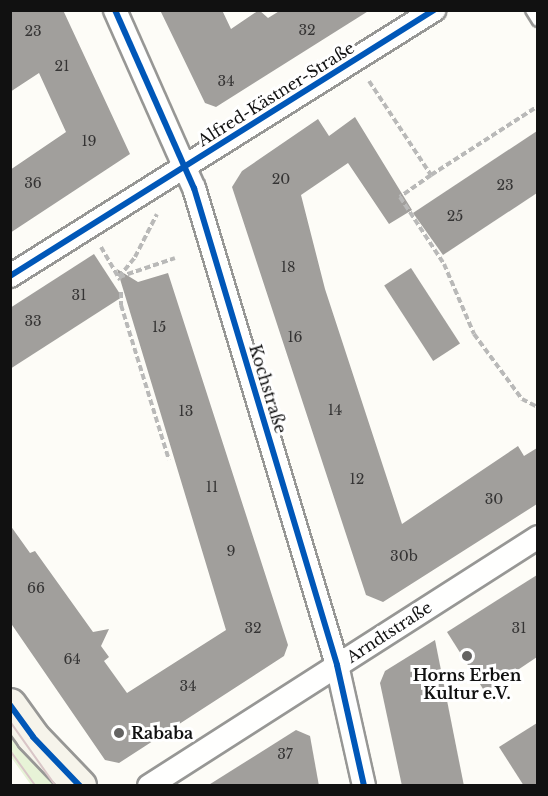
<!DOCTYPE html>
<meta charset="utf-8">
<style>
body{margin:0}
#map{position:relative;width:548px;height:796px;overflow:hidden;background:#fdfcf7;font-family:"Libre Baskerville",serif}
div>[style]{position:absolute}
[style*='--x']{left:calc(var(--x)*1px);top:calc(var(--y)*1px);width:calc(var(--w)*1px);rotate:calc(var(--a)*1deg)}
.green>*{inset:0;background:#e7f3d7}
.building>*{inset:0;background:#a19f9c;transform-origin:0 0}
.path>*{height:4px;margin-top:-2px;transform-origin:0;background:repeating-linear-gradient(90deg,#b9b9b8 0 6px,transparent 0 9px)}
.roads{filter:drop-shadow(2px 0 #979795) drop-shadow(-2px 0 #979795) drop-shadow(0 2px #979795) drop-shadow(0 -2px #979795)}
.service>*{height:10px;margin:-5px;padding:0 5px;transform-origin:5px;border-radius:5px;background:#fffffe}
.minor>*{height:22px;margin:-11px;padding:0 11px;transform-origin:11px;border-radius:11px;background:#fffffe}
.secondary>*{height:32px;margin:-16px;padding:0 16px;transform-origin:16px;border-radius:16px;background:#f6f4eb}
.tram>*{height:1.5px;margin:-0.75px;padding:0 0.75px;transform-origin:0.75px;border-radius:0.75px;background:#d9c6c7}
.cycleway>*{height:6px;margin:-3px;padding:0 3px;transform-origin:3px;border-radius:3px;background:#0057b8}
.dots>*{width:16px;height:16px;translate:-50% -50%;box-sizing:border-box;border:3px solid #fff;border-radius:50%}
span{translate:-50% -50%;white-space:nowrap;text-align:center;line-height:1.15;-webkit-text-stroke:6px #fff;paint-order:stroke}
.number-label{font-size:14px;color:#353434}
.number-label span{-webkit-text-stroke-width:0}
.street-label{font-size:16px;color:#111}
.poi-label{font-size:16px;color:#111;font-weight:700}
.left{translate:0 -50%;text-align:left}
.frame{position:absolute;inset:0;border:12px solid #111;pointer-events:none}
</style>
<div id="map">
<div class="green">
<i style="clip-path:polygon(10px 714px,61px 785px,31px 785px,11px 757px)"></i>
</div>
<div class="building">
<i style="clip-path:polygon(10px 10px,63px 10px,130px 154px,10px 233px,10px 170px,66px 132px,39px 73px,10px 92px)"></i>
<i style="clip-path:polygon(160px 10px,222px 10px,231px 29px,259px 10px,268px 18px,281px 10px,370px 10px,216px 107px,205px 103px)"></i>
<i style="clip-path:polygon(355px 117px,412px 210px,389px 224px,348px 163px,301px 195px,325px 289px,402px 524px,518px 446px,524px 456px,537px 448px,537px 504px,383px 602px,366px 595px,232px 187px,242px 171px,318px 119px,329px 136px)"></i>
<i style="clip-path:polygon(537px 131px,537px 193px,443px 255px,413px 213px)"></i>
<i style="clip-path:polygon(94px 254px,122px 297px,10px 369px,10px 308px)"></i>
<i style="left:411px;top:268px;width:90px;height:32px;rotate:57deg"></i>
<i style="clip-path:polygon(117px 269px,138px 282px,168px 273px,288px 645px,284px 656px,119px 763px,105px 760px,10px 622px,10px 525px,30px 553px,35px 551px,93px 632px,109px 629px,101px 646px,109px 657px,104px 661px,127px 693px,226px 630px)"></i>
<i style="clip-path:polygon(537px 575px,537px 657px,485px 692px,447px 632px)"></i>
<i style="clip-path:polygon(435px 640px,464px 786px,402px 786px,380px 683px,385px 671px)"></i>
<i style="clip-path:polygon(537px 723px,537px 786px,524px 786px,499px 747px)"></i>
<i style="clip-path:polygon(296px 730px,310px 736px,319px 786px,207px 786px)"></i>
</div>
<div class="path">
<i style="--x:369;--y:81;--w:113;--a:56.6"></i>
<i style="--x:431;--y:175;--w:38;--a:145"></i>
<i style="--x:400;--y:197;--w:80;--a:56.7"></i>
<i style="--x:444;--y:264;--w:76;--a:66.8"></i>
<i style="--x:474;--y:334;--w:81;--a:53.6"></i>
<i style="--x:522;--y:399;--w:18;--a:27"></i>
<i style="--x:431;--y:175;--w:127;--a:-32.8"></i>
<i style="--x:101;--y:247;--w:38;--a:60"></i>
<i style="--x:119;--y:277;--w:26;--a:-51"></i>
<i style="--x:135;--y:257;--w:48;--a:-62.9"></i>
<i style="--x:119;--y:277;--w:59;--a:-18.7"></i>
<i style="--x:121;--y:292;--w:13;--a:90"></i>
<i style="--x:121;--y:305;--w:162;--a:72.8"></i>
</div>
<div class="roads">
<div class="service">
<i style="--x:531;--y:10;--w:13;--a:58"></i>
</div>
<div class="minor">
<i style="--x:115;--y:10;--w:195;--a:66.1"></i>
<i style="--x:194;--y:188;--w:498;--a:73.3"></i>
<i style="--x:337;--y:665;--w:124;--a:77.4"></i>
<i style="--x:10;--y:276;--w:501;--a:-32.1"></i>
<i style="--x:149;--y:786;--w:462;--a:-32.6"></i>
</div>
<div class="secondary">
<i style="--x:10;--y:705;--w:39;--a:54"></i>
<i style="--x:33;--y:737;--w:68;--a:46.2"></i>
</div>
</div>
<div class="tram">
<i style="--x:10;--y:721;--w:80;--a:54.7"></i>
<i style="--x:10;--y:750;--w:44;--a:54.2"></i>
</div>
<div class="cycleway">
<i style="--x:115;--y:10;--w:195;--a:66.1"></i>
<i style="--x:194;--y:188;--w:498;--a:73.3"></i>
<i style="--x:337;--y:665;--w:124;--a:77.4"></i>
<i style="--x:10;--y:276;--w:501;--a:-32.1"></i>
<i style="--x:10;--y:705;--w:39;--a:54"></i>
<i style="--x:33;--y:737;--w:68;--a:46.2"></i>
</div>
<div class="dots">
<i style="left:467px;top:656px;background:#646362"></i>
<i style="left:119px;top:733px;background:#646362"></i>
</div>
<div class="number-label">
<span style="left:307px;top:30px">32</span>
<span style="left:33px;top:31px">23</span>
<span style="left:62px;top:66px">21</span>
<span style="left:226px;top:81px">34</span>
<span style="left:89px;top:141px">19</span>
<span style="left:281px;top:179px">20</span>
<span style="left:33px;top:183px">36</span>
<span style="left:505px;top:185px">23</span>
<span style="left:455px;top:216px">25</span>
<span style="left:288px;top:267px">18</span>
<span style="left:79px;top:295px">31</span>
<span style="left:33px;top:321px">33</span>
<span style="left:159px;top:327px">15</span>
<span style="left:295px;top:337px">16</span>
<span style="left:335px;top:410px">14</span>
<span style="left:186px;top:411px">13</span>
<span style="left:357px;top:479px">12</span>
<span style="left:212px;top:487px">11</span>
<span style="left:494px;top:499px">30</span>
<span style="left:231px;top:551px">9</span>
<span style="left:404px;top:556px">30b</span>
<span style="left:36px;top:588px">66</span>
<span style="left:253px;top:628px">32</span>
<span style="left:519px;top:628px">31</span>
<span style="left:72px;top:659px">64</span>
<span style="left:188px;top:686px">34</span>
<span style="left:285px;top:754px">37</span>
</div>
<div class="street-label">
<span style="left:276px;top:94px;rotate:-32deg">Alfred-Kästner-Straße</span>
<span style="left:268px;top:389px;rotate:73deg">Kochstraße</span>
<span style="left:389px;top:632px;rotate:-33deg">Arndtstraße</span>
</div>
<div class="poi-label">
<span style="left:467px;top:684px">Horns Erben<br>Kultur e.V.</span>
<span class="left" style="left:131px;top:733px">Rababa</span>
</div>
<div class="frame"></div>
</div>
